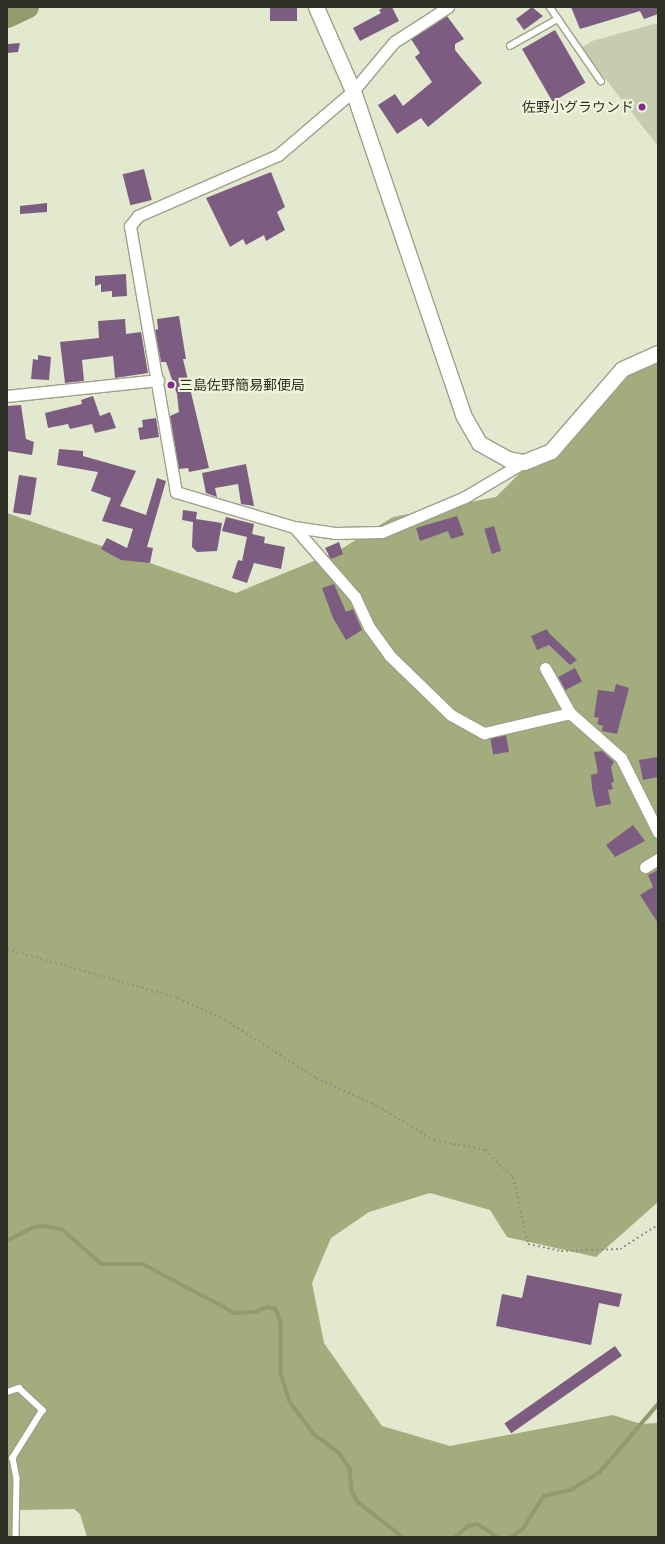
<!DOCTYPE html>
<meta charset="utf-8">
<style>
body{margin:0}
#map{position:relative;width:665px;height:1544px;overflow:hidden;background:#e2e9cf;font-family:Helvetica,"Noto Sans JP",sans-serif}
div>[style]{position:absolute}
[style*='--x']{left:calc(var(--x)*1px);top:calc(var(--y)*1px);width:calc(var(--w)*1px);rotate:calc(var(--a)*1deg)}
.green>*{inset:0;background:#c5ccaf}
.forest>*{inset:0;background:#a2ac7d}
.stream>*{height:3.5px;margin:-1.75px;padding:0 1.75px;transform-origin:1.75px;border-radius:1.75px;background:#929b6d}
.river>*{height:21px;margin:-10.5px;padding:0 10.5px;transform-origin:10.5px;border-radius:10.5px;background:#929b6d}
.building>*{inset:0;background:#7c5d81;transform-origin:0 0}
.path>*{height:2px;margin-top:-1px;transform-origin:0;background:repeating-linear-gradient(90deg,#8e9280 0 2px,transparent 0 5px)}
.roads{filter:drop-shadow(1px 0 #9ca189) drop-shadow(-1px 0 #9ca189) drop-shadow(0 1px #9ca189) drop-shadow(0 -1px #9ca189)}
.lane>*{height:5.5px;margin:-2.75px;padding:0 2.75px;transform-origin:2.75px;border-radius:2.75px;background:#fff}
.street>*{height:11px;margin:-5.5px;padding:0 5.5px;transform-origin:5.5px;border-radius:5.5px;background:#fff}
.secondary>*{height:15px;margin:-7.5px;padding:0 7.5px;transform-origin:7.5px;border-radius:7.5px;background:#fff}
.dots>*{width:11px;height:11px;translate:-50% -50%;box-sizing:border-box;border:2px solid #f0f6dc;border-radius:50%}
span{translate:-50% -50%;white-space:nowrap;text-align:center;line-height:1.15;-webkit-text-stroke:4px #f0f6dc;paint-order:stroke}
.poi-label{font-size:14px;color:#2d2f25}
.right{translate:-100% -50%;text-align:right}
.left{translate:0 -50%;text-align:left}
.frame{position:absolute;inset:0;border:8px solid #2d2f25;pointer-events:none}
</style>
<div id="map">
<div class="green">
<i style="clip-path:polygon(658px 23px,658px 146px,581px 48px,592px 41px)"></i>
</div>
<div class="forest">
<i style="clip-path:polygon(658px 354px,658px 1202px,596px 1257px,507px 1237px,490px 1210px,430px 1193px,369px 1212px,331px 1238px,312px 1283px,324px 1343px,382px 1426px,450px 1446px,613px 1415px,641px 1424px,658px 1423px,658px 1537px,87px 1537px,80px 1514px,74px 1509px,19px 1510px,19px 1537px,7px 1537px,7px 513px,236px 593px,338px 551px,393px 517px,496px 497px,609px 383px)"></i>
</div>
<div class="stream">
<i style="--x:7;--y:1241;--w:27;--a:-28"></i>
<i style="--x:31;--y:1228;--w:12;--a:-9"></i>
<i style="--x:43;--y:1226;--w:19;--a:9"></i>
<i style="--x:62;--y:1229;--w:53;--a:41.2"></i>
<i style="--x:102;--y:1264;--w:41;--a:0"></i>
<i style="--x:143;--y:1264;--w:104;--a:28"></i>
<i style="--x:235;--y:1313;--w:20;--a:-3"></i>
<i style="--x:255;--y:1312;--w:14;--a:-21"></i>
<i style="--x:268;--y:1307;--w:8;--a:14"></i>
<i style="--x:276;--y:1309;--w:15;--a:70"></i>
<i style="--x:281;--y:1323;--w:51;--a:90"></i>
<i style="--x:281;--y:1374;--w:29;--a:72"></i>
<i style="--x:290;--y:1402;--w:40;--a:53"></i>
<i style="--x:314;--y:1434;--w:31;--a:37"></i>
<i style="--x:339;--y:1453;--w:19;--a:54"></i>
<i style="--x:350;--y:1468;--w:23;--a:85"></i>
<i style="--x:352;--y:1491;--w:13;--a:61"></i>
<i style="--x:358;--y:1502;--w:57;--a:37.9"></i>
<i style="--x:455;--y:1537;--w:17;--a:-40"></i>
<i style="--x:468;--y:1526;--w:10;--a:-11"></i>
<i style="--x:478;--y:1524;--w:23;--a:34"></i>
<i style="--x:511;--y:1537;--w:14;--a:-34"></i>
<i style="--x:523;--y:1529;--w:39;--a:-58"></i>
<i style="--x:544;--y:1496;--w:28;--a:-13"></i>
<i style="--x:571;--y:1490;--w:34;--a:-32"></i>
<i style="--x:600;--y:1472;--w:89;--a:-49.5"></i>
</div>
<div class="river">
<i style="--x:7;--y:17;--w:23;--a:-25"></i>
</div>
<div class="building">
<i style="left:270px;top:7px;width:27px;height:14px"></i>
<i style="clip-path:polygon(384px 7px,392px 7px,399px 21px,360px 41px,353px 28px,381px 13px,379px 10px)"></i>
<i style="clip-path:polygon(532px 7px,543px 16px,524px 30px,516px 19px)"></i>
<i style="clip-path:polygon(571px 7px,658px 7px,658px 14px,644px 19px,640px 11px,580px 29px)"></i>
<i style="clip-path:polygon(447px 16px,464px 39px,455px 44px,455px 50px,482px 83px,428px 127px,421px 118px,397px 134px,378px 105px,395px 94px,403px 106px,432px 82px,415px 57px,420px 53px,411px 39px)"></i>
<i style="left:555px;top:30px;width:61px;height:38px;rotate:60deg"></i>
<i style="clip-path:polygon(20px 43px,18px 52px,7px 53px,7px 44px)"></i>
<i style="left:144px;top:169px;width:32px;height:22px;rotate:76deg"></i>
<i style="clip-path:polygon(271px 172px,285px 207px,277px 212px,285px 230px,266px 241px,264px 235px,246px 245px,243px 239px,230px 247px,206px 198px)"></i>
<i style="clip-path:polygon(47px 203px,47px 212px,20px 214px,20px 206px)"></i>
<i style="clip-path:polygon(126px 274px,127px 296px,112px 297px,112px 291px,101px 292px,101px 284px,95px 286px,95px 276px)"></i>
<i style="clip-path:polygon(179px 316px,186px 359px,183px 359px,209px 468px,189px 472px,188px 468px,179px 469px,170px 416px,179px 412px,177px 394px,166px 362px,161px 362px,155px 330px,158px 329px,157px 319px)"></i>
<i style="clip-path:polygon(125px 319px,126px 334px,141px 332px,148px 373px,115px 378px,113px 356px,82px 360px,84px 381px,65px 383px,60px 342px,99px 338px,98px 321px)"></i>
<i style="clip-path:polygon(38px 355px,51px 357px,49px 380px,31px 379px,33px 359px,38px 360px)"></i>
<i style="clip-path:polygon(93px 396px,100px 416px,110px 412px,116px 428px,95px 433px,92px 424px,70px 429px,68px 424px,48px 428px,45px 413px,82px 404px,81px 400px)"></i>
<i style="clip-path:polygon(21px 405px,26px 439px,34px 442px,32px 455px,7px 451px,7px 406px)"></i>
<i style="clip-path:polygon(156px 418px,159px 437px,140px 440px,138px 428px,143px 427px,142px 420px)"></i>
<i style="clip-path:polygon(59px 449px,83px 451px,83px 456px,136px 471px,120px 506px,146px 515px,157px 478px,166px 481px,147px 547px,153px 548px,150px 563px,121px 560px,101px 549px,107px 538px,127px 548px,133px 529px,102px 521px,111px 498px,91px 491px,98px 472px,57px 465px)"></i>
<i style="clip-path:polygon(246px 464px,254px 506px,241px 504px,238px 484px,215px 488px,217px 497px,206px 493px,202px 473px)"></i>
<i style="left:19px;top:475px;width:18px;height:38px;rotate:9deg"></i>
<i style="clip-path:polygon(183px 510px,197px 512px,196px 519px,222px 523px,217px 551px,197px 552px,192px 547px,193px 522px,182px 520px)"></i>
<i style="clip-path:polygon(457px 516px,464px 535px,451px 539px,448px 531px,420px 541px,416px 528px)"></i>
<i style="clip-path:polygon(226px 517px,254px 524px,252px 534px,265px 537px,264px 543px,285px 547px,281px 569px,254px 563px,247px 583px,232px 578px,238px 560px,242px 561px,247px 537px,222px 531px)"></i>
<i style="left:494px;top:526px;width:26px;height:10px;rotate:74deg"></i>
<i style="clip-path:polygon(339px 542px,343px 554px,331px 559px,325px 548px)"></i>
<i style="clip-path:polygon(334px 584px,346px 612px,353px 609px,362px 630px,346px 640px,333px 618px,322px 588px)"></i>
<i style="clip-path:polygon(547px 629px,549px 633px,577px 660px,570px 665px,549px 645px,537px 650px,531px 636px)"></i>
<i style="left:575px;top:668px;width:15px;height:19px;rotate:62deg"></i>
<i style="clip-path:polygon(616px 684px,629px 688px,617px 734px,602px 731px,603px 726px,597px 724px,599px 718px,594px 717px,598px 690px,614px 692px)"></i>
<i style="left:506px;top:735px;width:17px;height:16px;rotate:80deg"></i>
<i style="clip-path:polygon(602px 751px,614px 762px,611px 767px,614px 782px,611px 783px,613px 789px,608px 790px,611px 804px,596px 807px,592px 788px,591px 775px,598px 773px,594px 752px)"></i>
<i style="clip-path:polygon(658px 757px,658px 777px,643px 780px,639px 760px)"></i>
<i style="clip-path:polygon(633px 825px,645px 841px,615px 857px,606px 845px)"></i>
<i style="clip-path:polygon(658px 870px,658px 923px,640px 895px,653px 887px,648px 875px)"></i>
<i style="clip-path:polygon(527px 1275px,622px 1294px,619px 1307px,599px 1303px,591px 1345px,496px 1326px,502px 1294px,522px 1298px)"></i>
<i style="left:615px;top:1346px;width:12px;height:135px;rotate:55deg"></i>
</div>
<div class="path">
<i style="--x:7;--y:949;--w:178;--a:16"></i>
<i style="--x:178;--y:998;--w:52;--a:25.1"></i>
<i style="--x:225;--y:1020;--w:108;--a:32.5"></i>
<i style="--x:316;--y:1078;--w:67;--a:24.7"></i>
<i style="--x:377;--y:1106;--w:66;--a:30.8"></i>
<i style="--x:434;--y:1140;--w:52;--a:11.1"></i>
<i style="--x:485;--y:1150;--w:39;--a:44"></i>
<i style="--x:513;--y:1177;--w:69;--a:77.4"></i>
<i style="--x:528;--y:1244;--w:34;--a:12"></i>
<i style="--x:561;--y:1251;--w:59;--a:-1.9"></i>
<i style="--x:620;--y:1249;--w:45;--a:-32.3"></i>
</div>
<div class="roads">
<div class="lane">
<i style="--x:550;--y:7;--w:90;--a:55.4"></i>
<i style="--x:510;--y:46;--w:55;--a:-29.4"></i>
<i style="--x:7;--y:1392;--w:13;--a:-18"></i>
<i style="--x:19;--y:1388;--w:33;--a:43"></i>
<i style="--x:43;--y:1410;--w:57;--a:122"></i>
<i style="--x:13;--y:1458;--w:21;--a:79"></i>
<i style="--x:17;--y:1479;--w:58;--a:91"></i>
</div>
<div class="street">
<i style="--x:448;--y:7;--w:64;--a:147.1"></i>
<i style="--x:394;--y:42;--w:64;--a:129.9"></i>
<i style="--x:353;--y:91;--w:99;--a:139.5"></i>
<i style="--x:278;--y:155;--w:153;--a:156.5"></i>
<i style="--x:138;--y:216;--w:13;--a:129"></i>
<i style="--x:130;--y:226;--w:270;--a:80.2"></i>
<i style="--x:176;--y:492;--w:123;--a:16.5"></i>
<i style="--x:294;--y:527;--w:41;--a:8.3"></i>
<i style="--x:335;--y:533;--w:47;--a:-1.2"></i>
<i style="--x:382;--y:532;--w:90;--a:-22.9"></i>
<i style="--x:465;--y:497;--w:69;--a:-30.7"></i>
<i style="--x:7;--y:396;--w:152;--a:-6"></i>
<i style="--x:294;--y:527;--w:93;--a:48.9"></i>
<i style="--x:355;--y:597;--w:33;--a:65"></i>
<i style="--x:369;--y:627;--w:34;--a:54"></i>
<i style="--x:389;--y:655;--w:86;--a:44.1"></i>
<i style="--x:451;--y:715;--w:38;--a:29"></i>
<i style="--x:484;--y:733;--w:88;--a:-13.1"></i>
<i style="--x:570;--y:713;--w:68;--a:41.4"></i>
<i style="--x:621;--y:758;--w:83;--a:63.4"></i>
<i style="--x:545;--y:668;--w:51;--a:60.9"></i>
<i style="--x:645;--y:867;--w:15;--a:-32"></i>
</div>
<div class="secondary">
<i style="--x:316;--y:7;--w:92;--a:66.2"></i>
<i style="--x:353;--y:91;--w:342;--a:71.2"></i>
<i style="--x:463;--y:415;--w:32;--a:60"></i>
<i style="--x:479;--y:443;--w:33;--a:29"></i>
<i style="--x:508;--y:459;--w:16;--a:11"></i>
<i style="--x:524;--y:462;--w:29;--a:-22"></i>
<i style="--x:551;--y:451;--w:108;--a:-49.1"></i>
<i style="--x:622;--y:369;--w:39;--a:-24"></i>
</div>
</div>
<div class="dots">
<i style="left:642px;top:107px;background:#852994"></i>
<i style="left:171px;top:385px;background:#852994"></i>
</div>
<div class="poi-label">
<span class="right" style="left:634px;top:107px">佐野小グラウンド</span>
<span class="left" style="left:179px;top:385px">三島佐野簡易郵便局</span>
</div>
<div class="frame"></div>
</div>
